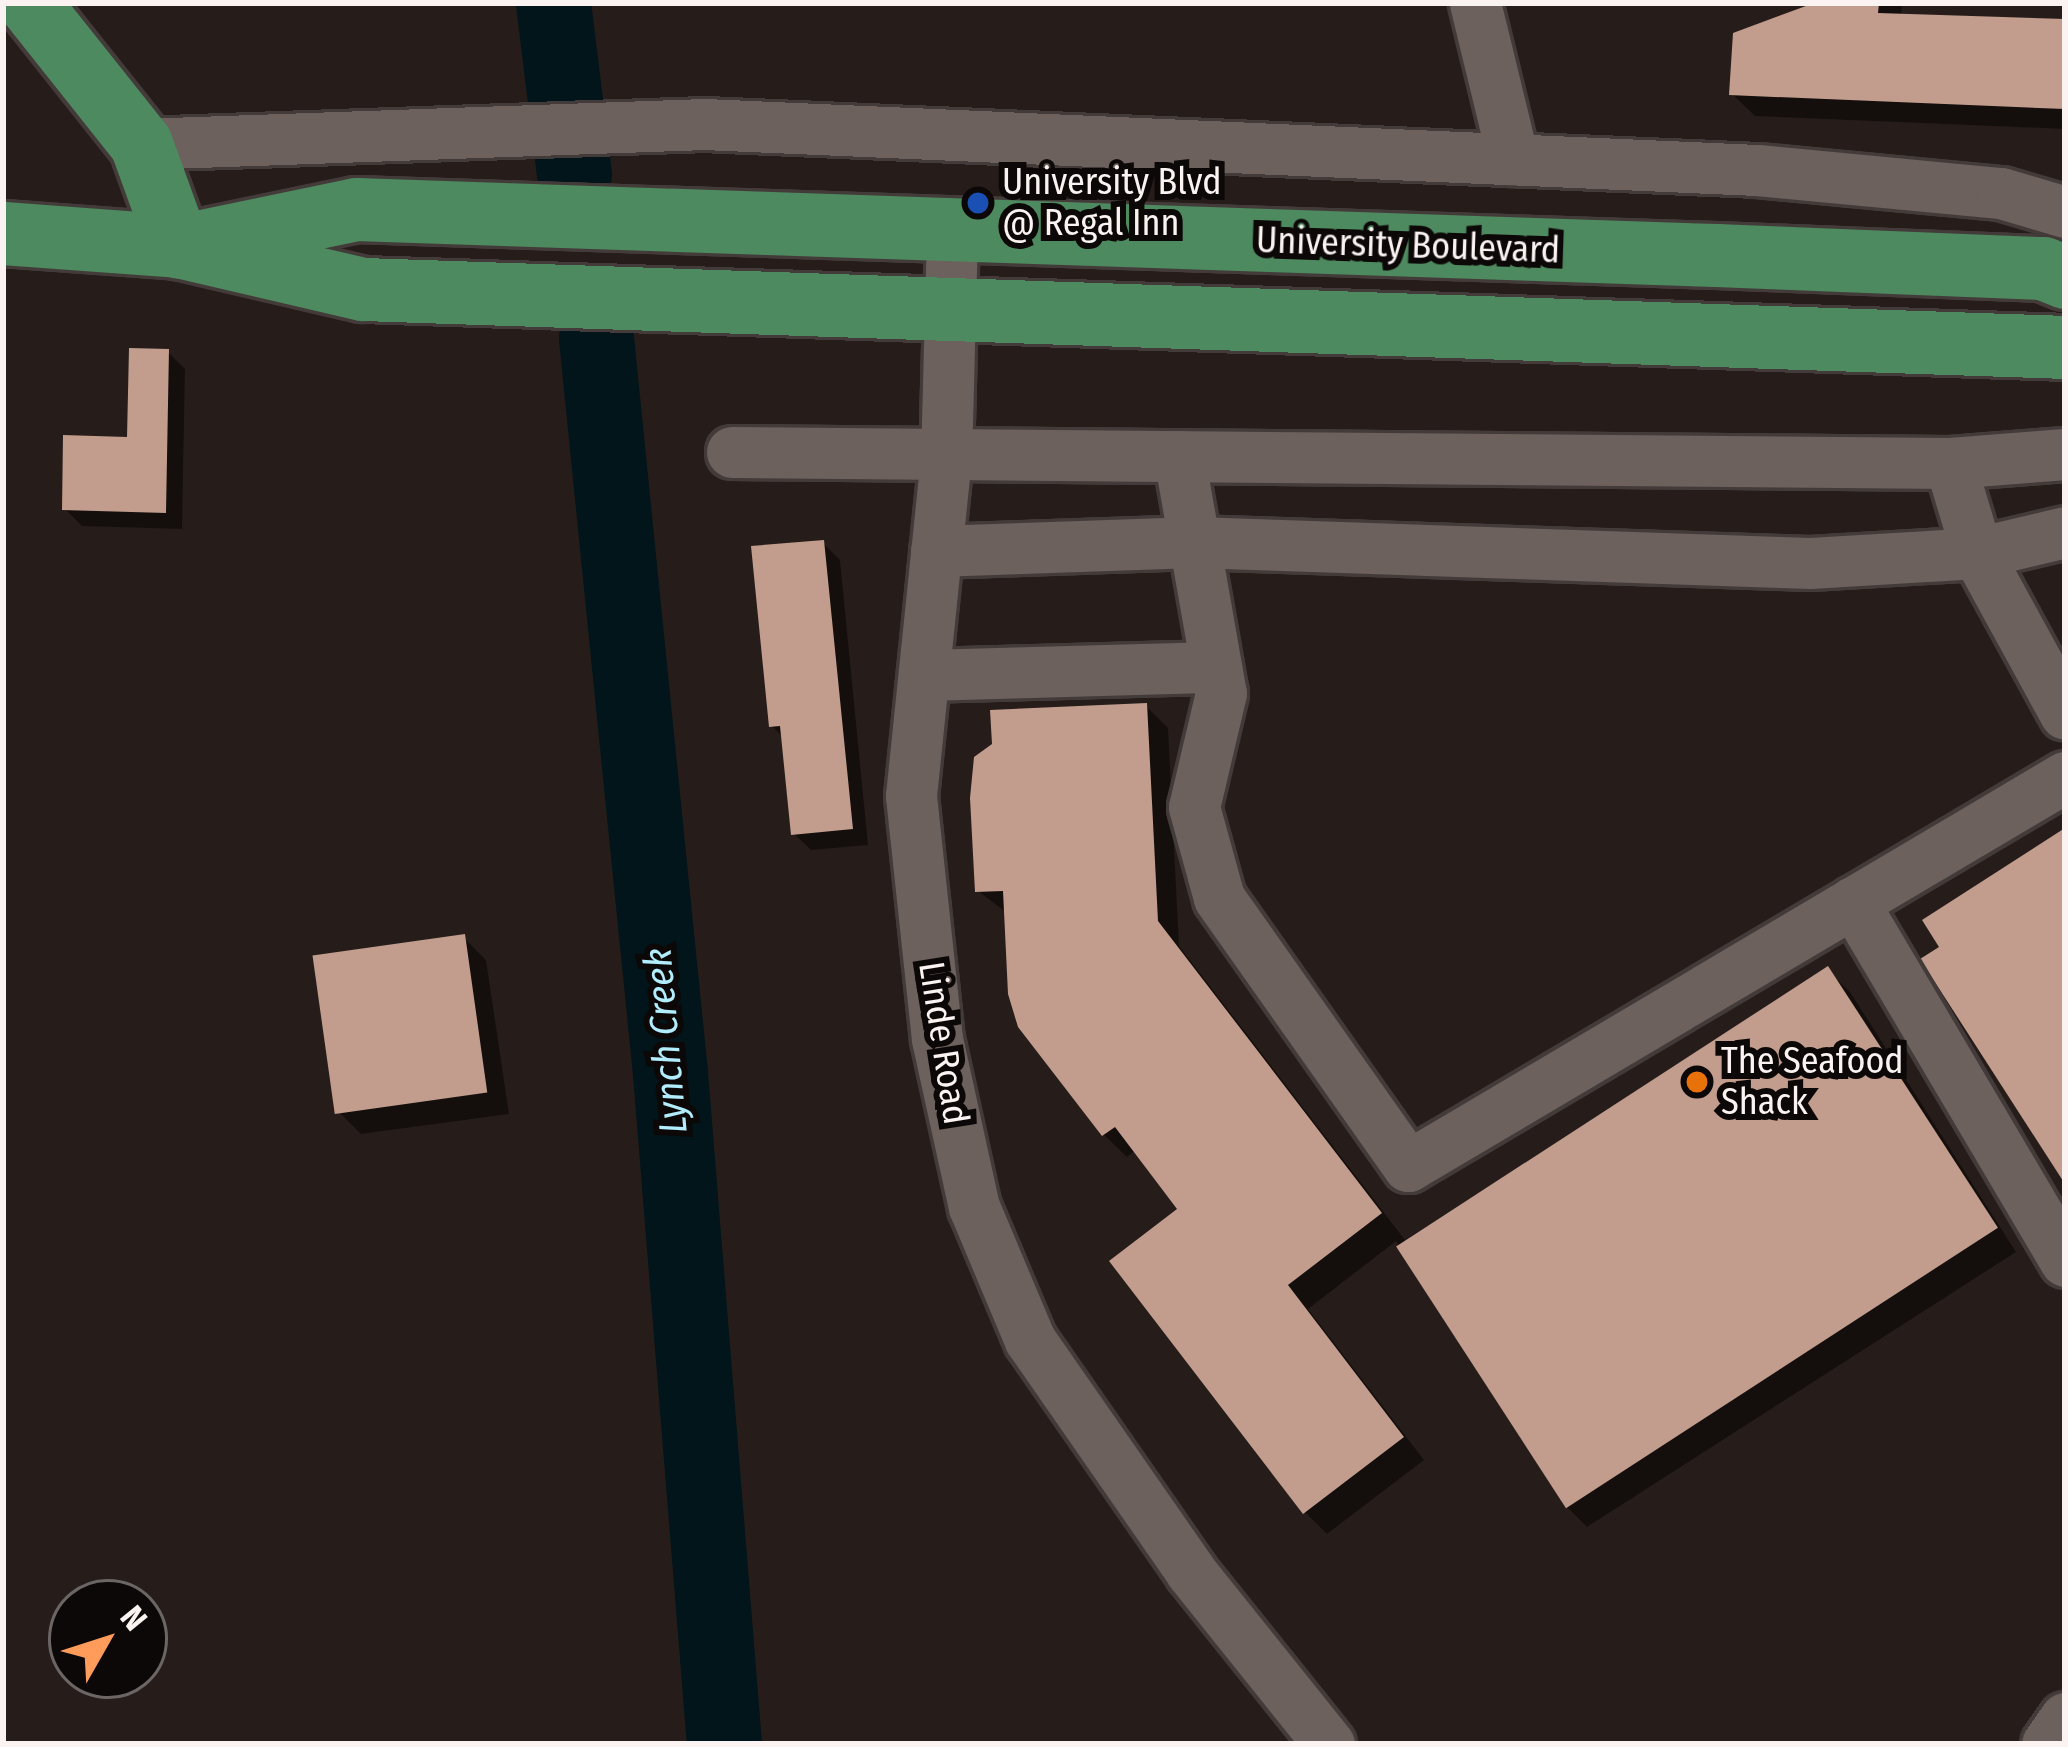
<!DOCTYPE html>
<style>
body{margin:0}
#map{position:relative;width:2068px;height:1747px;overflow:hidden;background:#261d1a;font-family:"Fira Sans Condensed",sans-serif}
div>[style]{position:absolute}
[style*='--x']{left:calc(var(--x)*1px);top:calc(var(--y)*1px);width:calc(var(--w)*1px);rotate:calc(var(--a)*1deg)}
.shadow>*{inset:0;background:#0007}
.river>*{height:75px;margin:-37.5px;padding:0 37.5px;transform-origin:37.5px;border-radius:37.5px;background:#01151a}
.building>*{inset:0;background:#c29d8e;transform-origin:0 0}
.roads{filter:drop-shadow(3px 0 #433b39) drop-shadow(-3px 0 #433b39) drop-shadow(0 3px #433b39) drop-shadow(0 -3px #433b39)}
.minor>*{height:51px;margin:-25.5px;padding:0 25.5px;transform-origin:25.5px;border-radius:25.5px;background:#6c615d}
.major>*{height:63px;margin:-31.5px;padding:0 31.5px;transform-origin:31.5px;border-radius:31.5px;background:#4e8a5f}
.dots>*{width:33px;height:33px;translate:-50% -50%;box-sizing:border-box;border:6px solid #0c0807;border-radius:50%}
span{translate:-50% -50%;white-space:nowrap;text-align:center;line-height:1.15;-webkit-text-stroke:12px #0c0807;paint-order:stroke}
.poi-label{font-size:36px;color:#faf3f1}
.left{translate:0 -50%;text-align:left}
.street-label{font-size:36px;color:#faf3f1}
.water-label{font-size:39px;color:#b2edfe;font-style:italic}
.frame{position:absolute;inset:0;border:6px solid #faf3f1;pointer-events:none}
.north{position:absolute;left:48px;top:1579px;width:120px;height:120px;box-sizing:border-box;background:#0c0807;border:3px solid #6b6665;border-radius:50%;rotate:51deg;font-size:33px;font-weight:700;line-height:48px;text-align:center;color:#faf3f1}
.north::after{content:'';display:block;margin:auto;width:42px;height:54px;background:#ff9b5b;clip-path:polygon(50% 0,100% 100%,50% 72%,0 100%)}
</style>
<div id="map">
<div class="shadow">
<i style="clip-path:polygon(1822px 3px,1902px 3px,1901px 17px,2065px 21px,2065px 129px,1755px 116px,1732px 94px)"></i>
<i style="clip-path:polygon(168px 352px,185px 369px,182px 529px,82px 526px,65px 509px,130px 440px)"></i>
<i style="clip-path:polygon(3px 369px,6px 372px,5px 546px,3px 546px)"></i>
<i style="clip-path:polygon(823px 543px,840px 560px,868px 845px,811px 850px,794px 834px,785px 739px,772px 726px)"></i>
<i style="clip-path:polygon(1146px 706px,1168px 728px,1179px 946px,1405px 1240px,1827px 970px,1850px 992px,2016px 1252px,1587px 1527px,1565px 1505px,1396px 1241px,1308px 1309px,1424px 1460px,1327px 1534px,1305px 1512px,1182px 1210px,1136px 1150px,1127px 1157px,1104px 1135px,1021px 1026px,1007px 913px,978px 891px)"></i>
<i style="clip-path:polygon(464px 938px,486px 960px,509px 1114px,361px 1134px,339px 1112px)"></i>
</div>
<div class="river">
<i style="--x:553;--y:3;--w:172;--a:83"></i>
<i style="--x:596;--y:338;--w:739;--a:84.25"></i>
<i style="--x:670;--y:1073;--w:673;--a:85.4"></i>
</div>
<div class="building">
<i style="clip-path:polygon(1814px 3px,1879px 3px,1878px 13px,2065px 19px,2065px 109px,1729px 95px,1733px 33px)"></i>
<i style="clip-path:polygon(129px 348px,169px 349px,166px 513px,62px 510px,63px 435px,127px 437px)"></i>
<i style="clip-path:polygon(824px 540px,853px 829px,791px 835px,780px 726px,769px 727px,751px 546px)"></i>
<i style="clip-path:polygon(1147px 703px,1158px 921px,1382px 1213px,1288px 1285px,1404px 1437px,1303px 1514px,1109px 1261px,1177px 1209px,1115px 1127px,1102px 1136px,1018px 1027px,1008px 994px,1003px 891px,975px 892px,970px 798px,974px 757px,992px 744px,990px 710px)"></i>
<i style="clip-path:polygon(2065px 828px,2065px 1184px,1920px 959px,1939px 947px,1922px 920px)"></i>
<i style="left:465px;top:934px;width:160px;height:154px;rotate:82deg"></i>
<i style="left:1828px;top:966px;width:312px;height:515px;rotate:57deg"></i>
</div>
<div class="roads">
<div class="minor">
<i style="--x:1475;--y:3;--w:161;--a:76.3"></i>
<i style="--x:141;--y:144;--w:563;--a:-2.03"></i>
<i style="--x:704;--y:124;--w:1054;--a:2.5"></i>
<i style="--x:1757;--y:170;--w:245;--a:5.4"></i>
<i style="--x:2001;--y:193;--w:67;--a:16.5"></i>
<i style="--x:952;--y:232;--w:225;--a:91.5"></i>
<i style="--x:946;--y:457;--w:341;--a:95.9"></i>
<i style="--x:911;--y:796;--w:244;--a:83.9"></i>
<i style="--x:937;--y:1039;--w:172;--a:77.6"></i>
<i style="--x:974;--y:1207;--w:144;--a:67.2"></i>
<i style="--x:1030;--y:1340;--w:282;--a:55.2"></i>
<i style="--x:1191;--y:1572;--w:221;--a:51.3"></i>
<i style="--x:732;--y:452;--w:1218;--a:0.52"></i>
<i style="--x:1950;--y:463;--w:115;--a:-4.5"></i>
<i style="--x:1179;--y:456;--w:241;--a:80"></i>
<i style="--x:1221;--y:693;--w:117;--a:103.3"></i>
<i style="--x:1194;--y:807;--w:94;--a:74.6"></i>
<i style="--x:1219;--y:898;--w:328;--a:54.8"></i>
<i style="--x:1408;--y:1166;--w:764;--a:-30.63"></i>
<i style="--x:1950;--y:463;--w:94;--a:73.3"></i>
<i style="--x:1977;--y:553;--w:183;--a:61.3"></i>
<i style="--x:936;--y:551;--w:258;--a:-2"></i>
<i style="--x:1194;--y:542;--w:616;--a:1.95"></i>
<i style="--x:1810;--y:563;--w:167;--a:-3.4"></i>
<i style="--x:1977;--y:553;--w:90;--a:-13.4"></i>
<i style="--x:924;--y:675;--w:292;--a:-1.6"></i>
<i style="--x:1853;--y:902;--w:417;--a:59.4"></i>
<i style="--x:2047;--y:1744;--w:32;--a:-55"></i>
</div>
<div class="major">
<i style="--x:29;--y:3;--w:180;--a:51.5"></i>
<i style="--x:141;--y:144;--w:109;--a:70.1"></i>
<i style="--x:3;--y:233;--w:175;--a:4.2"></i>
<i style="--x:178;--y:246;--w:190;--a:13.1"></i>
<i style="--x:363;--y:289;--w:1703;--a:1.95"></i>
<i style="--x:197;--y:242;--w:162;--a:-11.7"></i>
<i style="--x:356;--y:209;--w:1361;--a:1.94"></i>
<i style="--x:1716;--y:255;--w:327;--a:2.3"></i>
<i style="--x:2043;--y:268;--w:24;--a:22"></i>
</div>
</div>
<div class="dots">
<i style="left:978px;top:203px;background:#1a4fb4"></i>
<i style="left:1697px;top:1082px;background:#e8710a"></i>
</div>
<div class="poi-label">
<span class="left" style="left:1002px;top:203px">University Blvd<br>@ Regal Inn</span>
<span class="left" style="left:1721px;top:1082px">The Seafood<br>Shack</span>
</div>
<div class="street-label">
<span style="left:1408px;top:246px;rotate:2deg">University Boulevard</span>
<span style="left:943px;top:1043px;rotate:81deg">Linde Road</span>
</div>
<div class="water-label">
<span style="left:666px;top:1041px;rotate:-95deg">Lynch Creek</span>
</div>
<div class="frame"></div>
<div class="north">N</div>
</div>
